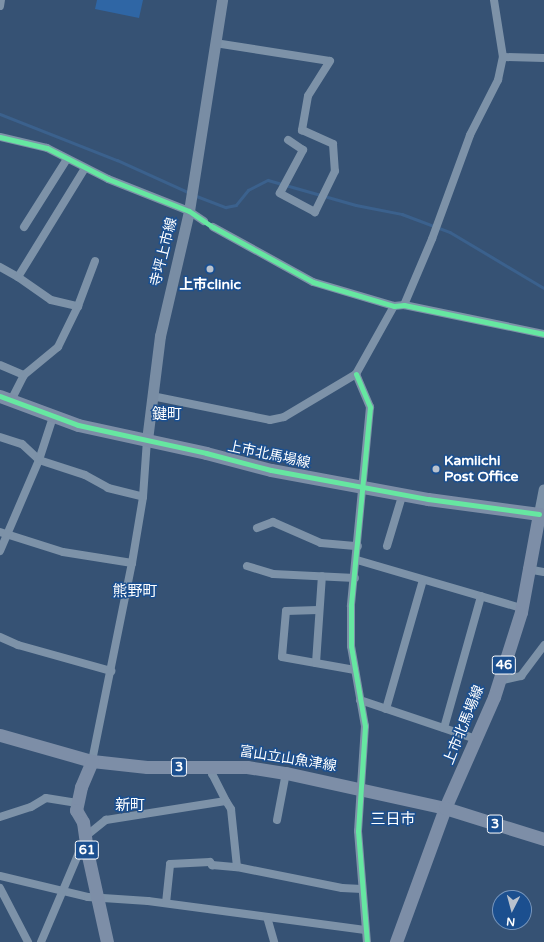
<!DOCTYPE html>
<meta charset="utf-8">
<style>
body{margin:0}
#map{position:relative;width:544px;height:942px;overflow:hidden;background:#365274;font-family:"Varela Round","Noto Sans JP",sans-serif}
div>[style]{position:absolute}
[style*='--x']{left:calc(var(--x)*1px);top:calc(var(--y)*1px);width:calc(var(--w)*1px);rotate:calc(var(--a)*1deg)}
.green>*{inset:0;background:#2f66a5}
.stream>*{height:2.5px;margin:-1.25px;padding:0 1.25px;transform-origin:1.25px;border-radius:1.25px;background:#3b618d}
.minor>*{height:8px;margin:-4px;padding:0 4px;transform-origin:4px;border-radius:4px;background:#7d92a8}
.tertiary>*{height:10px;margin:-5px;padding:0 5px;transform-origin:5px;border-radius:5px;background:#7d92a8}
.secondary>*{height:11px;margin:-5.5px;padding:0 5.5px;transform-origin:5.5px;border-radius:5.5px;background:#798da4}
.primary>*{height:13px;margin:-6.5px;padding:0 6.5px;transform-origin:6.5px;border-radius:6.5px;background:#7d8ea7}
.cycleway>*{height:5px;margin:-2.5px;padding:0 2.5px;transform-origin:2.5px;border-radius:2.5px;background:#66e7a1}
.dots>*{width:11px;height:11px;translate:-50% -50%;box-sizing:border-box;border:2px solid #1b4f8f;border-radius:50%}
span{translate:-50% -50%;white-space:nowrap;text-align:center;line-height:1.15;-webkit-text-stroke:3px #1b4f8f;paint-order:stroke}
.shield-label span{padding:1px 3px;background:#1b4f8f;border:1px solid;border-radius:3px;-webkit-text-stroke-width:0}
.shield-label{font-size:13px;color:#fff;font-weight:700}
.street-label{font-size:14px;color:#fff}
.poi-label{font-size:14px;color:#fff;font-weight:700}
.left{translate:0 -50%;text-align:left}
.neighbourhood-label{font-size:15px;color:#fff}
.north{position:absolute;left:492px;top:890px;width:40px;height:40px;box-sizing:border-box;background:#1b4f8f;border:1px solid #7695bc;border-radius:50%;rotate:186deg;font-size:11px;font-weight:700;line-height:16px;text-align:center;color:#fff}
.north::after{content:'';display:block;margin:auto;width:14px;height:18px;background:#b9c2ce;clip-path:polygon(50% 0,100% 100%,50% 72%,0 100%)}
</style>
<div id="map">
<div class="green">
<i style="clip-path:polygon(97px 0,143px 0,139px 18px,95px 9px)"></i>
</div>
<div class="stream">
<i style="--x:0;--y:114;--w:126;--a:21.5"></i>
<i style="--x:117;--y:160;--w:80;--a:24.3"></i>
<i style="--x:194;--y:195;--w:34;--a:21"></i>
<i style="--x:226;--y:207;--w:10;--a:-11"></i>
<i style="--x:236;--y:205;--w:19;--a:-51"></i>
<i style="--x:248;--y:190;--w:22;--a:-27"></i>
<i style="--x:268;--y:180;--w:91;--a:15.9"></i>
<i style="--x:356;--y:205;--w:47;--a:11.1"></i>
<i style="--x:402;--y:214;--w:51;--a:20.6"></i>
<i style="--x:450;--y:232;--w:109;--a:30.8"></i>
</div>
<div class="minor">
<i style="--x:0;--y:6;--w:6;--a:-81"></i>
<i style="--x:215;--y:43;--w:116;--a:8.9"></i>
<i style="--x:330;--y:61;--w:41;--a:122.2"></i>
<i style="--x:308;--y:96;--w:35;--a:100"></i>
<i style="--x:302;--y:130;--w:34;--a:24"></i>
<i style="--x:333;--y:144;--w:27;--a:86"></i>
<i style="--x:335;--y:171;--w:46;--a:116"></i>
<i style="--x:315;--y:212;--w:40;--a:-152"></i>
<i style="--x:280;--y:193;--w:49;--a:-61.9"></i>
<i style="--x:303;--y:150;--w:18;--a:-146"></i>
<i style="--x:503;--y:57;--w:41;--a:1.4"></i>
<i style="--x:0;--y:137;--w:48;--a:13.2"></i>
<i style="--x:47;--y:148;--w:68;--a:26.9"></i>
<i style="--x:108;--y:179;--w:87;--a:21.6"></i>
<i style="--x:189;--y:211;--w:18;--a:34"></i>
<i style="--x:24;--y:227;--w:80;--a:-57.7"></i>
<i style="--x:213;--y:227;--w:114;--a:28.8"></i>
<i style="--x:313;--y:282;--w:84;--a:16.5"></i>
<i style="--x:394;--y:306;--w:10;--a:-6"></i>
<i style="--x:404;--y:305;--w:143;--a:11.7"></i>
<i style="--x:0;--y:267;--w:21;--a:29"></i>
<i style="--x:18;--y:277;--w:128;--a:-58.4"></i>
<i style="--x:18;--y:277;--w:40;--a:34.9"></i>
<i style="--x:51;--y:300;--w:28;--a:13"></i>
<i style="--x:78;--y:306;--w:48;--a:-69.3"></i>
<i style="--x:404;--y:305;--w:72;--a:-67"></i>
<i style="--x:432;--y:239;--w:111;--a:-69.9"></i>
<i style="--x:470;--y:135;--w:62;--a:-63"></i>
<i style="--x:498;--y:80;--w:24;--a:-78"></i>
<i style="--x:503;--y:57;--w:58;--a:-99"></i>
<i style="--x:0;--y:365;--w:26;--a:23"></i>
<i style="--x:24;--y:375;--w:29;--a:117"></i>
<i style="--x:356;--y:374;--w:36;--a:67"></i>
<i style="--x:370;--y:407;--w:200;--a:95.5"></i>
<i style="--x:351;--y:606;--w:40;--a:90"></i>
<i style="--x:351;--y:646;--w:81;--a:80.1"></i>
<i style="--x:365;--y:726;--w:105;--a:93.8"></i>
<i style="--x:358;--y:831;--w:111;--a:85.4"></i>
<i style="--x:24;--y:375;--w:44;--a:-39.5"></i>
<i style="--x:58;--y:347;--w:46;--a:-64"></i>
<i style="--x:152;--y:396;--w:120;--a:11.5"></i>
<i style="--x:270;--y:420;--w:14;--a:-12"></i>
<i style="--x:284;--y:417;--w:84;--a:-30.8"></i>
<i style="--x:356;--y:374;--w:78;--a:-60.8"></i>
<i style="--x:0;--y:437;--w:23;--a:18"></i>
<i style="--x:22;--y:444;--w:23;--a:43"></i>
<i style="--x:39;--y:460;--w:48;--a:18.1"></i>
<i style="--x:85;--y:475;--w:26;--a:29"></i>
<i style="--x:108;--y:488;--w:36;--a:14"></i>
<i style="--x:257;--y:528;--w:17;--a:-21"></i>
<i style="--x:273;--y:522;--w:52;--a:23.6"></i>
<i style="--x:321;--y:543;--w:37;--a:5"></i>
<i style="--x:0;--y:532;--w:66;--a:17.6"></i>
<i style="--x:63;--y:552;--w:70;--a:9.1"></i>
<i style="--x:387;--y:546;--w:55;--a:-73.2"></i>
<i style="--x:0;--y:551;--w:99;--a:-66.8"></i>
<i style="--x:39;--y:460;--w:45;--a:-72"></i>
<i style="--x:357;--y:560;--w:171;--a:16.3"></i>
<i style="--x:247;--y:566;--w:27;--a:17"></i>
<i style="--x:273;--y:574;--w:82;--a:2.8"></i>
<i style="--x:527;--y:569;--w:17;--a:10"></i>
<i style="--x:318;--y:610;--w:32;--a:178"></i>
<i style="--x:286;--y:611;--w:46;--a:95"></i>
<i style="--x:282;--y:657;--w:74;--a:10.1"></i>
<i style="--x:0;--y:637;--w:20;--a:24"></i>
<i style="--x:18;--y:645;--w:97;--a:15.6"></i>
<i style="--x:316;--y:663;--w:87;--a:-86.1"></i>
<i style="--x:499;--y:681;--w:23;--a:-13"></i>
<i style="--x:521;--y:676;--w:39;--a:-53"></i>
<i style="--x:360;--y:700;--w:122;--a:18.6"></i>
<i style="--x:386;--y:709;--w:134;--a:-74"></i>
<i style="--x:444;--y:728;--w:137;--a:-74.3"></i>
<i style="--x:92;--y:761;--w:202;--a:-78.6"></i>
<i style="--x:132;--y:563;--w:67;--a:-80.5"></i>
<i style="--x:143;--y:497;--w:57;--a:-86"></i>
<i style="--x:0;--y:817;--w:33;--a:-18"></i>
<i style="--x:31;--y:807;--w:17;--a:-31"></i>
<i style="--x:46;--y:798;--w:30;--a:9"></i>
<i style="--x:277;--y:820;--w:48;--a:-79.2"></i>
<i style="--x:237;--y:867;--w:107;--a:11.3"></i>
<i style="--x:342;--y:888;--w:20;--a:3"></i>
<i style="--x:0;--y:876;--w:90;--a:13.4"></i>
<i style="--x:88;--y:897;--w:60;--a:3.8"></i>
<i style="--x:148;--y:901;--w:219;--a:7.6"></i>
<i style="--x:0;--y:888;--w:61;--a:62.6"></i>
<i style="--x:166;--y:903;--w:39;--a:-84"></i>
<i style="--x:170;--y:864;--w:40;--a:-2.9"></i>
<i style="--x:210;--y:862;--w:4;--a:56"></i>
<i style="--x:212;--y:865;--w:25;--a:5"></i>
<i style="--x:237;--y:867;--w:58;--a:-95.9"></i>
<i style="--x:231;--y:809;--w:9;--a:-122"></i>
<i style="--x:267;--y:917;--w:26;--a:74"></i>
<i style="--x:41;--y:942;--w:115;--a:-67"></i>
<i style="--x:86;--y:836;--w:26;--a:-39"></i>
<i style="--x:106;--y:820;--w:121;--a:-9"></i>
<i style="--x:226;--y:801;--w:30;--a:-117"></i>
<i style="--x:212;--y:774;--w:8;--a:-97"></i>
</div>
<div class="tertiary">
<i style="--x:539;--y:514;--w:25;--a:-79"></i>
</div>
<div class="secondary">
<i style="--x:147;--y:440;--w:105;--a:-82.9"></i>
<i style="--x:160;--y:336;--w:128;--a:-76.9"></i>
<i style="--x:189;--y:211;--w:214;--a:-81.1"></i>
</div>
<div class="primary">
<i style="--x:0;--y:396;--w:83;--a:20.4"></i>
<i style="--x:78;--y:425;--w:131;--a:12.3"></i>
<i style="--x:206;--y:453;--w:67;--a:14.7"></i>
<i style="--x:271;--y:470;--w:160;--a:10.5"></i>
<i style="--x:428;--y:499;--w:112;--a:7.7"></i>
<i style="--x:539;--y:514;--w:100;--a:100.4"></i>
<i style="--x:521;--y:612;--w:89;--a:107.6"></i>
<i style="--x:494;--y:697;--w:121;--a:113.8"></i>
<i style="--x:445;--y:808;--w:143;--a:110.1"></i>
<i style="--x:0;--y:735;--w:96;--a:15.8"></i>
<i style="--x:92;--y:761;--w:55;--a:6.2"></i>
<i style="--x:147;--y:767;--w:100;--a:0"></i>
<i style="--x:247;--y:767;--w:39;--a:9"></i>
<i style="--x:286;--y:773;--w:163;--a:12.4"></i>
<i style="--x:445;--y:808;--w:104;--a:17.4"></i>
<i style="--x:92;--y:761;--w:28;--a:113"></i>
<i style="--x:81;--y:787;--w:24;--a:102"></i>
<i style="--x:76;--y:810;--w:14;--a:60"></i>
<i style="--x:83;--y:822;--w:29;--a:82"></i>
<i style="--x:87;--y:851;--w:93;--a:77.6"></i>
</div>
<div class="cycleway">
<i style="--x:0;--y:137;--w:48;--a:13.2"></i>
<i style="--x:47;--y:148;--w:68;--a:26.9"></i>
<i style="--x:108;--y:179;--w:87;--a:21.6"></i>
<i style="--x:189;--y:211;--w:29;--a:34"></i>
<i style="--x:213;--y:227;--w:114;--a:28.8"></i>
<i style="--x:313;--y:282;--w:84;--a:16.5"></i>
<i style="--x:394;--y:306;--w:10;--a:-6"></i>
<i style="--x:404;--y:305;--w:143;--a:11.7"></i>
<i style="--x:356;--y:374;--w:36;--a:67"></i>
<i style="--x:370;--y:407;--w:200;--a:95.5"></i>
<i style="--x:351;--y:606;--w:40;--a:90"></i>
<i style="--x:351;--y:646;--w:81;--a:80.1"></i>
<i style="--x:365;--y:726;--w:105;--a:93.8"></i>
<i style="--x:358;--y:831;--w:111;--a:85.4"></i>
<i style="--x:0;--y:396;--w:83;--a:20.4"></i>
<i style="--x:78;--y:425;--w:131;--a:12.3"></i>
<i style="--x:206;--y:453;--w:67;--a:14.7"></i>
<i style="--x:271;--y:470;--w:160;--a:10.5"></i>
<i style="--x:428;--y:499;--w:112;--a:7.7"></i>
</div>
<div class="dots">
<i style="left:210px;top:269px;background:#b9c2ce"></i>
<i style="left:436px;top:469px;background:#b9c2ce"></i>
</div>
<div class="shield-label">
<span style="left:504px;top:665px">46</span>
<span style="left:179px;top:767px">3</span>
<span style="left:495px;top:824px">3</span>
<span style="left:87px;top:850px">61</span>
</div>
<div class="street-label">
<span style="left:164px;top:252px;rotate:-76deg">寺坪上市線</span>
<span style="left:269px;top:455px;rotate:12deg">上市北馬場線</span>
<span style="left:464px;top:725px;rotate:-68deg">上市北馬場線</span>
<span style="left:288px;top:759px;rotate:9deg">富山立山魚津線</span>
</div>
<div class="poi-label">
<span style="left:210px;top:285px">上市clinic</span>
<span class="left" style="left:444px;top:469px">Kamiichi<br>Post Office</span>
</div>
<div class="neighbourhood-label">
<span style="left:167px;top:415px">鍵町</span>
<span style="left:135px;top:592px">熊野町</span>
<span style="left:130px;top:806px">新町</span>
<span style="left:393px;top:820px">三日市</span>
</div>
<div class="north">N</div>
</div>
